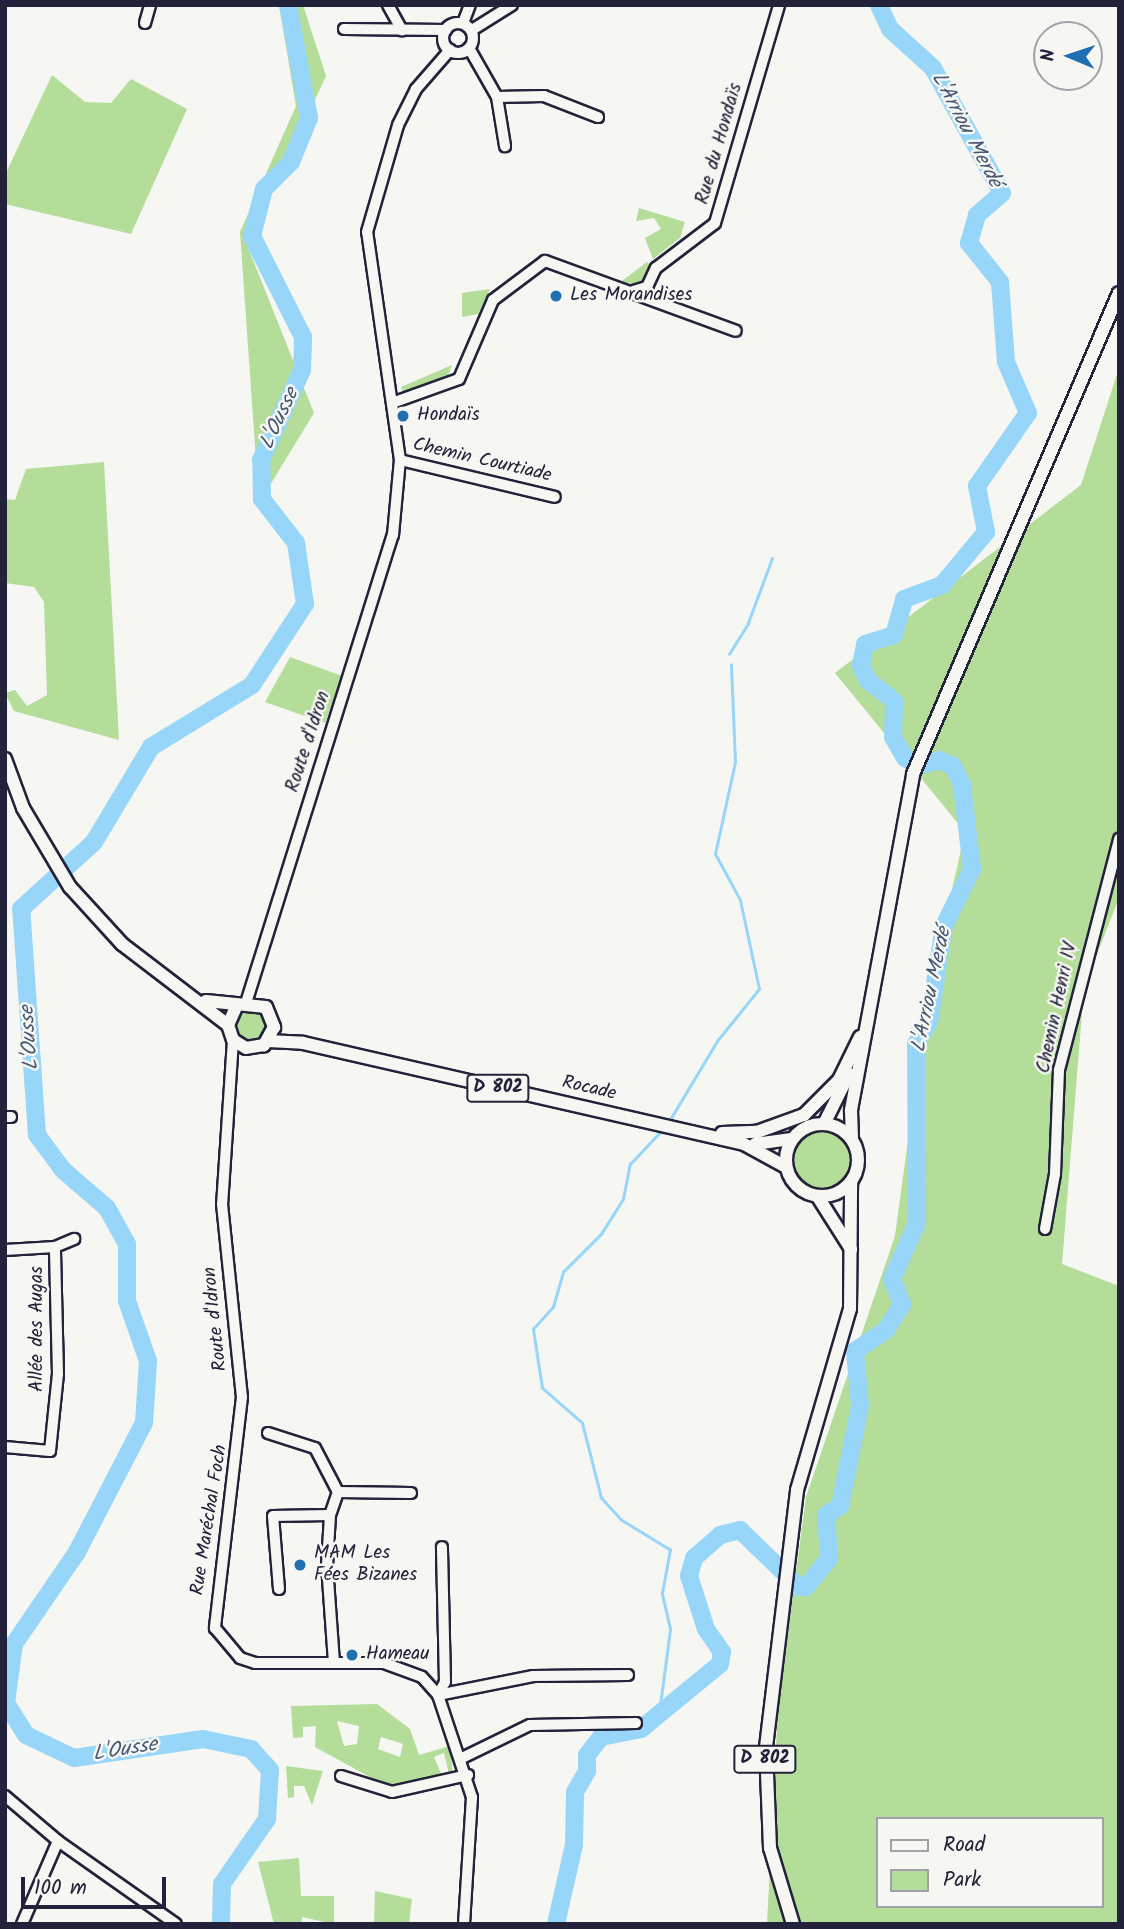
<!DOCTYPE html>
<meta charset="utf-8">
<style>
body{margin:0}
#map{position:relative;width:1124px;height:1929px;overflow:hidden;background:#f6f6f2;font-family:Kalam,sans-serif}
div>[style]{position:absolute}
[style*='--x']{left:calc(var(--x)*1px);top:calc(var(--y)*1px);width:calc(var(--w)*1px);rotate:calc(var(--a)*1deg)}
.green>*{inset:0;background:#b3dd99}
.round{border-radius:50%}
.stream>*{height:2.5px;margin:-1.25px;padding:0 1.25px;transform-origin:1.25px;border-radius:1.25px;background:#97d6f8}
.river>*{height:18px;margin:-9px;padding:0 9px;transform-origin:9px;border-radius:9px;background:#97d6f8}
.roads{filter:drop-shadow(2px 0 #22223b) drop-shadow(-2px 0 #22223b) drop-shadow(0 2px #22223b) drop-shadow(0 -2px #22223b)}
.minor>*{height:10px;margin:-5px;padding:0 5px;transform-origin:5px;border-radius:5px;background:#f6f6f2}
.minor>.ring{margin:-5px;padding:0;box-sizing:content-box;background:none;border:10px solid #f6f6f2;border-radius:50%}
.major>*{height:12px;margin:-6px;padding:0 6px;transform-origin:6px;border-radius:6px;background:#f6f6f2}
.major>.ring{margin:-6px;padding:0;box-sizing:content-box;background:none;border:12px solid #f6f6f2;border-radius:50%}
.dots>*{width:19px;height:19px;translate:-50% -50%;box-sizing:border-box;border:4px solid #f6f6f2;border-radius:50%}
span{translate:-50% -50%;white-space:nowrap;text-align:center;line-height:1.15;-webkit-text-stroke:5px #f6f6f2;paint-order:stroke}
.shield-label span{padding:2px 5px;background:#f6f6f2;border:2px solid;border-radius:5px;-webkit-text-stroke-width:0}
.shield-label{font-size:18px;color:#22223b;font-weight:700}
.street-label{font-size:19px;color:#22223b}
.poi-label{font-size:19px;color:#22223b}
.left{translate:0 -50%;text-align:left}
.water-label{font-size:21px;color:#455874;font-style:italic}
.frame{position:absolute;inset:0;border:7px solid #22223b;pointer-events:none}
.legend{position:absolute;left:876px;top:1817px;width:228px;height:91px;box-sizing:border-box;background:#f6f6f2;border:2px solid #a1a1a9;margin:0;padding:9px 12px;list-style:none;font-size:21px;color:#22223b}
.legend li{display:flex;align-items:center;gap:14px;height:35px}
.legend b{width:35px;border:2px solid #a1a1a9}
.north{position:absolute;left:1033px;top:21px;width:70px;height:70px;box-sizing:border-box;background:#f6f6f2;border:2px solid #a1a1a9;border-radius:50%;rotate:272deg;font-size:19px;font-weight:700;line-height:28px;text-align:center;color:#22223b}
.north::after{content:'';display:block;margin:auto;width:24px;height:32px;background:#1f6fb2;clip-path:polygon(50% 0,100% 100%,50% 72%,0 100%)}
.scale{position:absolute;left:21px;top:1877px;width:145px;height:32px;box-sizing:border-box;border:4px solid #22223b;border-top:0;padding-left:9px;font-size:21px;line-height:24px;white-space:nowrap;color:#22223b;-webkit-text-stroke:5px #f6f6f2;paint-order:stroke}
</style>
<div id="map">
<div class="green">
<i style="clip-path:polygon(279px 5px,303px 5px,326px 76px,247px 245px,314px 413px,259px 503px,240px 232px,296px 106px)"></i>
<i style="clip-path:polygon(52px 75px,85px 102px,111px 103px,131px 79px,187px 109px,131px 234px,5px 204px,5px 175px)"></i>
<i style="clip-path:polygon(639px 208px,685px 222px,680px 238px,653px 259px,645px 238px,661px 229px,654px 218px,636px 221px)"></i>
<i style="clip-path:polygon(647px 262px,652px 267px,644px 283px,618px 284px)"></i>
<i style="clip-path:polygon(490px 289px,478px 314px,462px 317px,462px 293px)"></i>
<i style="clip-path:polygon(452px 365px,447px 378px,403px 392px,401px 387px)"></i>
<i style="clip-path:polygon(evenodd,1119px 368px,1119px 898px,1084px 987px,1062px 1264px,1119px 1286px,1119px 1924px,767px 1924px,778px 1709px,806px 1497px,895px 1236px,927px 1001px,965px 832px,835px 673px,1081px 485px,1119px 368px,877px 1819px,1101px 1819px,1101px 1906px,877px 1906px,877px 1819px)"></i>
<i style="clip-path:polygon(104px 462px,119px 740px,14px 711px,5px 693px,15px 690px,27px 706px,47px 695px,44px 602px,34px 587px,5px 583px,5px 499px,15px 500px,26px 469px)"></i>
<i style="clip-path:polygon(290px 657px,342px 676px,325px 723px,265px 702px)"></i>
<i class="round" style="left:234px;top:1009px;width:34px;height:34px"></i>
<i class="round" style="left:790px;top:1130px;width:62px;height:62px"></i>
<i style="clip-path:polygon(evenodd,377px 1704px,410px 1729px,419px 1755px,450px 1746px,453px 1776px,390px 1788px,315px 1747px,316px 1726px,303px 1727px,303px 1737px,293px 1738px,291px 1706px,377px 1704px,337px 1721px,359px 1726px,357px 1744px,344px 1746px,337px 1721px,377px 1704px,381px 1737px,403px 1744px,400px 1757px,378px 1749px,381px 1737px,377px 1704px,444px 1753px,449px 1774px,442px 1776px,434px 1757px,444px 1753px)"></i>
<i style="clip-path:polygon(286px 1766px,323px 1771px,312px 1805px,304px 1786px,294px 1786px,294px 1797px,288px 1798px)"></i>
<i style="clip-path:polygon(299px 1858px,301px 1896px,334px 1896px,334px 1924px,302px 1917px,301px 1924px,274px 1924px,258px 1862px)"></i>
<i style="clip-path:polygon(375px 1891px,412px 1899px,409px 1924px,374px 1924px)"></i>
</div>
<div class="stream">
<i style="--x:729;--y:654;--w:36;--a:-58"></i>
<i style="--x:748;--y:623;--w:69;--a:-69.7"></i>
<i style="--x:671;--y:1118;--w:90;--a:-59.1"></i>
<i style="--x:717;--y:1041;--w:67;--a:-51.1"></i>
<i style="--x:759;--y:989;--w:91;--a:-102.1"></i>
<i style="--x:740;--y:900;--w:52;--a:-118.5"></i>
<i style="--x:715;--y:854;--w:94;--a:-77.7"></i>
<i style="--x:735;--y:762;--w:97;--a:-92.4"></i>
<i style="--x:659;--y:1713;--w:85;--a:-82.5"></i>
<i style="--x:670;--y:1629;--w:37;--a:-103"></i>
<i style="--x:662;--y:1593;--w:44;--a:-79.5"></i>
<i style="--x:670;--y:1550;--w:57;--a:-148.5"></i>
<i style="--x:621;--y:1520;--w:30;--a:-132"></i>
<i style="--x:601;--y:1498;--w:77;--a:-104.2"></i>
<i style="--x:582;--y:1423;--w:53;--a:-138.8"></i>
<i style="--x:542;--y:1388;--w:60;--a:-98.7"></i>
<i style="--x:533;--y:1329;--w:30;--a:-48"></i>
<i style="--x:553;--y:1307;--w:36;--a:-74"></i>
<i style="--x:563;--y:1272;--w:54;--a:-45"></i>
<i style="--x:601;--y:1234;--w:41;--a:-57.8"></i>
<i style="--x:623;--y:1199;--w:36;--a:-79"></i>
<i style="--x:630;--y:1164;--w:48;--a:-46.7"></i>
</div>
<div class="river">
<i style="--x:221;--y:1924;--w:40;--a:-88.6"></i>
<i style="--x:222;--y:1884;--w:79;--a:-55.3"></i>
<i style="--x:267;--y:1819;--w:49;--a:-86.5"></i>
<i style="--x:270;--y:1770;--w:28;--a:-132"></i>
<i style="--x:251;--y:1749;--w:49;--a:-168.2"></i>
<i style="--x:203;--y:1739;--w:130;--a:171.6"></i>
<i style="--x:74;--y:1758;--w:53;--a:-154.4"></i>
<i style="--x:26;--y:1735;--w:38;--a:-122"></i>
<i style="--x:6;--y:1703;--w:60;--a:-82.3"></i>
<i style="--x:14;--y:1644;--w:112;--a:-55.6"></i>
<i style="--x:77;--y:1552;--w:145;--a:-62.6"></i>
<i style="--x:144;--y:1423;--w:62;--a:-86.3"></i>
<i style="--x:148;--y:1361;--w:64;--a:-109.3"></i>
<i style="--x:127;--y:1301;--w:57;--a:-90"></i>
<i style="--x:127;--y:1244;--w:41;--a:-119.1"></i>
<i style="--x:107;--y:1208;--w:58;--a:-139.2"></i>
<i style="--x:63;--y:1170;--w:44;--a:-126.6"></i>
<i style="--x:37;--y:1135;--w:227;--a:-94"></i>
<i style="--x:21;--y:909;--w:99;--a:-42.5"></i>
<i style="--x:94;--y:842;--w:111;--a:-59"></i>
<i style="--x:151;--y:747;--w:119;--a:-31.5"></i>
<i style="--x:252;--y:685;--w:97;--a:-56.8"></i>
<i style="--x:305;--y:604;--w:62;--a:-98.4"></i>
<i style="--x:296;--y:543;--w:56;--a:-127.7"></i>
<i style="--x:262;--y:499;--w:39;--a:-91"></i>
<i style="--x:261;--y:460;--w:99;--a:-65.5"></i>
<i style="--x:302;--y:370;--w:33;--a:-88"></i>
<i style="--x:303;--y:337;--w:113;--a:-116.8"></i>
<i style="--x:252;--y:236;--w:49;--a:-75.7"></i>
<i style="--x:264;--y:189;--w:38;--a:-45"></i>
<i style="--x:291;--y:162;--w:48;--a:-67.8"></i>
<i style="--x:309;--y:118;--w:115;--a:-100.5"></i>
<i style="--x:556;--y:1924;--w:81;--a:-77.2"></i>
<i style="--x:574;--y:1845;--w:53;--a:-88.9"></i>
<i style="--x:575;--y:1792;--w:24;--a:-60"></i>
<i style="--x:587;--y:1771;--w:16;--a:-90"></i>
<i style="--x:587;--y:1755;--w:23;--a:-52"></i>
<i style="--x:601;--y:1737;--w:41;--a:-11.3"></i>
<i style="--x:641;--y:1729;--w:102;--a:-39.4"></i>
<i style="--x:720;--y:1664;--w:12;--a:-81"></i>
<i style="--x:722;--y:1652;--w:28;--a:-125"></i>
<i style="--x:706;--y:1629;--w:56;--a:-107.8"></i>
<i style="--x:689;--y:1576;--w:19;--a:-74"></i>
<i style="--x:694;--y:1558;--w:35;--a:-41"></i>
<i style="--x:720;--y:1535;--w:21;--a:-14"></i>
<i style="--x:740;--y:1530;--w:82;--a:44"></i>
<i style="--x:799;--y:1587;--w:7;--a:0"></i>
<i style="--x:806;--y:1587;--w:36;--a:-51"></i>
<i style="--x:829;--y:1559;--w:44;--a:-93.9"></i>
<i style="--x:826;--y:1515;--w:17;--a:-33"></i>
<i style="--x:840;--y:1506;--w:102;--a:-78.7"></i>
<i style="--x:860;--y:1406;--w:55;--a:-95.2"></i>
<i style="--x:855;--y:1351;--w:37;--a:-34"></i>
<i style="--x:886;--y:1330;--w:31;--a:-58"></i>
<i style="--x:902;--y:1304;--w:27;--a:-112"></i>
<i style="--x:892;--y:1279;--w:61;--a:-65.9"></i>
<i style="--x:917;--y:1223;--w:179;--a:-90.3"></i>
<i style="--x:916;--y:1044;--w:26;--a:-59"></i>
<i style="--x:929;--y:1022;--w:97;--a:-81.1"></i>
<i style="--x:944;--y:926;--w:64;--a:-63.8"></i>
<i style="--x:972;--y:869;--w:85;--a:-96.8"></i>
<i style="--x:962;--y:785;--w:21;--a:-115"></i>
<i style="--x:953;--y:766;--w:15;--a:-157"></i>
<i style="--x:939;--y:760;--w:21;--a:163"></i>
<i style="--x:919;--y:766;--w:16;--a:-150"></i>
<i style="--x:905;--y:758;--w:24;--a:-120"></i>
<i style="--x:893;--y:737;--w:36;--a:-88"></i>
<i style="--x:894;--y:701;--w:33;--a:-142"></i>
<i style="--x:868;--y:681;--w:17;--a:-114"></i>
<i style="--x:861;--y:665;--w:21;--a:-79"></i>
<i style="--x:865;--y:644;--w:30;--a:-17"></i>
<i style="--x:894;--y:635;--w:37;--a:-74"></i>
<i style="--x:904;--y:599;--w:40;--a:-20.2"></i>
<i style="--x:942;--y:585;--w:69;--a:-50.3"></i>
<i style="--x:986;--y:532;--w:47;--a:-101.1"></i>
<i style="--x:977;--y:486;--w:89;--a:-55.1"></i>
<i style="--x:1028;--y:413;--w:56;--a:-113.3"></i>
<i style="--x:1006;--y:362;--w:80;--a:-94.3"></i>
<i style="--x:1000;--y:282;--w:50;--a:-128.5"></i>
<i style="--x:969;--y:243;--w:29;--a:-74"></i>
<i style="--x:977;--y:215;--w:33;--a:-41"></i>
<i style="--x:1002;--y:193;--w:143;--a:-118.9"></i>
<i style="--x:933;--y:68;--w:58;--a:-137.8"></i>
<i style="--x:890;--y:29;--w:26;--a:-115"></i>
</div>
<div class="roads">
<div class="minor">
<i style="--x:388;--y:5;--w:29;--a:61"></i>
<i class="ring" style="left:443px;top:23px;width:20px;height:20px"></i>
<i style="--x:145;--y:23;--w:19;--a:-74"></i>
<i style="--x:463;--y:23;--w:19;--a:-69"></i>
<i style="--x:344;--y:29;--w:102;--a:0.6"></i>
<i style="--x:472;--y:30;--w:47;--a:-32"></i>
<i style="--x:469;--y:48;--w:56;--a:60.3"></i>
<i style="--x:497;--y:97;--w:50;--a:80.7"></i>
<i style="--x:497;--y:97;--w:47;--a:-1.2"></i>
<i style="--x:544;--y:96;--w:58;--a:21.3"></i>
<i style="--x:633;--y:291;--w:15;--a:-16"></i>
<i style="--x:647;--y:287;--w:21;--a:-65"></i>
<i style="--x:656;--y:268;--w:74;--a:-37.3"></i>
<i style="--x:715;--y:223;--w:227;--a:-73.6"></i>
<i style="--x:392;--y:403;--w:71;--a:-19.7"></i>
<i style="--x:459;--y:379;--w:86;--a:-66.7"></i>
<i style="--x:493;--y:300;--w:65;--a:-36.9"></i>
<i style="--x:545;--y:261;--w:203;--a:20.1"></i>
<i style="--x:400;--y:460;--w:159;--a:13.4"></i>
<i style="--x:246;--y:1003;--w:491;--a:-72.6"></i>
<i style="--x:393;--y:535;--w:75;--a:-84.7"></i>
<i style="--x:400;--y:460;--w:230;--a:-98.2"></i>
<i style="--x:367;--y:232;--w:111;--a:-73.8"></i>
<i style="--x:398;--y:125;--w:40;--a:-63.4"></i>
<i style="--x:416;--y:89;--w:52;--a:-48.9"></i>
<i style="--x:233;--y:1040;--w:164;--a:93.8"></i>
<i style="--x:222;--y:1204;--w:194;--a:84.1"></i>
<i style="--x:242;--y:1397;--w:233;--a:96.7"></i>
<i style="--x:215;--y:1628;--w:39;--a:50"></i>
<i style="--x:240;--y:1658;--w:16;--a:18"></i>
<i style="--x:255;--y:1663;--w:129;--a:0"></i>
<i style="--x:384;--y:1663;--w:40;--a:20.2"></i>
<i style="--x:422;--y:1677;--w:24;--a:48"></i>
<i style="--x:438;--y:1695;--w:108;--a:71.6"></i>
<i style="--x:472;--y:1797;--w:127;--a:93.6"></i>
<i style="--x:5;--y:1117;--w:6;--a:0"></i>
<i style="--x:1045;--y:1229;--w:56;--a:-79.7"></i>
<i style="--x:1055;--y:1174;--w:104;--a:-87.8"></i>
<i style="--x:1059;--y:1070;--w:239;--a:-75.4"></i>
<i style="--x:5;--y:1250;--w:50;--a:-3.4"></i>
<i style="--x:55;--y:1247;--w:21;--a:-23"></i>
<i style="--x:268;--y:1433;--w:49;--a:17.7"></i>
<i style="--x:315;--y:1448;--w:50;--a:62.4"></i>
<i style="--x:338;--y:1492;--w:24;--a:109"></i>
<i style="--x:330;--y:1515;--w:50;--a:93.4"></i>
<i style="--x:327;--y:1565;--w:98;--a:85.9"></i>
<i style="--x:5;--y:1447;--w:45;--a:5.1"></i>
<i style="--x:50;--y:1451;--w:77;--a:-84.1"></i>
<i style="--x:58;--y:1374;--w:127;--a:-91.4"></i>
<i style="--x:338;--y:1492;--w:73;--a:0.8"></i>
<i style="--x:279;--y:1589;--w:73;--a:-94.7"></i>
<i style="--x:273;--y:1516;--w:57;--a:-1"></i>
<i style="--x:438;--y:1695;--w:97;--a:-11.3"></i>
<i style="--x:533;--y:1676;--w:95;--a:-0.6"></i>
<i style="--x:438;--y:1695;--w:15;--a:-62"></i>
<i style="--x:445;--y:1682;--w:135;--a:-91.3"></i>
<i style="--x:464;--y:1757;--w:73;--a:-25.9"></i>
<i style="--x:530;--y:1725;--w:106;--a:-1.1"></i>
<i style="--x:341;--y:1776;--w:53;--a:17.4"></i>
<i style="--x:392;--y:1792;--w:78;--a:-12.6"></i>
<i style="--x:5;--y:1796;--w:70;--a:40.3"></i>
<i style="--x:58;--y:1841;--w:144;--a:35.1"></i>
<i style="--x:22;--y:1924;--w:90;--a:-66.6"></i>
</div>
<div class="major">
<i style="--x:5;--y:759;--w:52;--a:69.8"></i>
<i style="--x:23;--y:808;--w:92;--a:59.3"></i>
<i style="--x:70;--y:887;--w:77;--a:47.6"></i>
<i style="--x:122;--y:944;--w:133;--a:37.4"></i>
<i style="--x:206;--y:1001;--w:60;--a:5.7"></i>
<i style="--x:266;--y:1007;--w:22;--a:68"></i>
<i style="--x:274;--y:1027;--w:21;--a:119"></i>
<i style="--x:264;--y:1045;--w:18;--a:171"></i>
<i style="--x:246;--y:1048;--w:15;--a:-148"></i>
<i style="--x:233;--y:1040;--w:16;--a:-108"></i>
<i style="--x:228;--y:1025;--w:20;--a:-66"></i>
<i style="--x:268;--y:1041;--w:35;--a:3"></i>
<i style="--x:303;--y:1043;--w:452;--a:12.9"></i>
<i style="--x:744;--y:1144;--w:48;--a:28.7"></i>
<i class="ring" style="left:786px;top:1124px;width:60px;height:60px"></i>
<i style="--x:824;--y:1124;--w:56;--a:-63.4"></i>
<i style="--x:722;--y:1133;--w:35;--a:-2"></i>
<i style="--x:757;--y:1132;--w:50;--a:-19.9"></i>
<i style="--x:804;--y:1115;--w:49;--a:-45"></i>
<i style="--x:839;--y:1080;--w:48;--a:-64"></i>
<i style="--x:852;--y:1139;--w:29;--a:-92"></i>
<i style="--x:851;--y:1110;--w:342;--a:-79.5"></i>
<i style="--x:913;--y:774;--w:523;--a:-66.82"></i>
<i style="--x:755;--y:1144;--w:37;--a:-8"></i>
<i style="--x:818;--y:1197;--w:62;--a:57.6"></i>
<i style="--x:793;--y:1924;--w:79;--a:-106.8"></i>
<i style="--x:770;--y:1848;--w:101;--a:-92.3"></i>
<i style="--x:766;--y:1747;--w:259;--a:-83.1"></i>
<i style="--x:797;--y:1490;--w:189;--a:-73.7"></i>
<i style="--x:850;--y:1309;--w:127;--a:-89.5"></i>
</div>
</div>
<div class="dots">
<i style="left:556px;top:296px;background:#1f6fb2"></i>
<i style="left:403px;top:416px;background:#1f6fb2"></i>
<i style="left:300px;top:1565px;background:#1f6fb2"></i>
<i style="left:352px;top:1655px;background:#1f6fb2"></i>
</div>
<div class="shield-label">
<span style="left:498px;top:1088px">D 802</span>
<span style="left:765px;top:1759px">D 802</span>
</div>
<div class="street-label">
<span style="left:720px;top:144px;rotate:-74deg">Rue du Hondaïs</span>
<span style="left:482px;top:461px;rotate:13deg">Chemin Courtiade</span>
<span style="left:309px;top:742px;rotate:-72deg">Route d'Idron</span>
<span style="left:1058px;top:1008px;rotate:-78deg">Chemin Henri IV</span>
<span style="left:589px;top:1089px;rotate:13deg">Rocade</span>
<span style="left:216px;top:1319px;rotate:-96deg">Route d'Idron</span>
<span style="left:38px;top:1329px;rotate:-90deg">Allée des Augas</span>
<span style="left:210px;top:1520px;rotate:-81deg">Rue Maréchal Foch</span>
</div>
<div class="poi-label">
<span class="left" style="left:570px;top:296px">Les Morandises</span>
<span class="left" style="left:417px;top:416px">Hondaïs</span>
<span class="left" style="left:314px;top:1565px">MAM Les<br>Fées Bizanes</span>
<span class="left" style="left:366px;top:1655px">Hameau</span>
</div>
<div class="water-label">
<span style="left:966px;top:130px;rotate:62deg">L'Arriou Merdé</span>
<span style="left:280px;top:419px;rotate:-65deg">L'Ousse</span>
<span style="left:932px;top:990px;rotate:-78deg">L'Arriou Merdé</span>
<span style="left:30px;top:1038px;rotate:-94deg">L'Ousse</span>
<span style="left:125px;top:1750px;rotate:-9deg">L'Ousse</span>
</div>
<div class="frame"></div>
<ul class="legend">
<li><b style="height:9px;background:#f6f6f2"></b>Road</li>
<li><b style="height:19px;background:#b3dd99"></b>Park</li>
</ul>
<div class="north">N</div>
<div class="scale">100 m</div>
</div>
